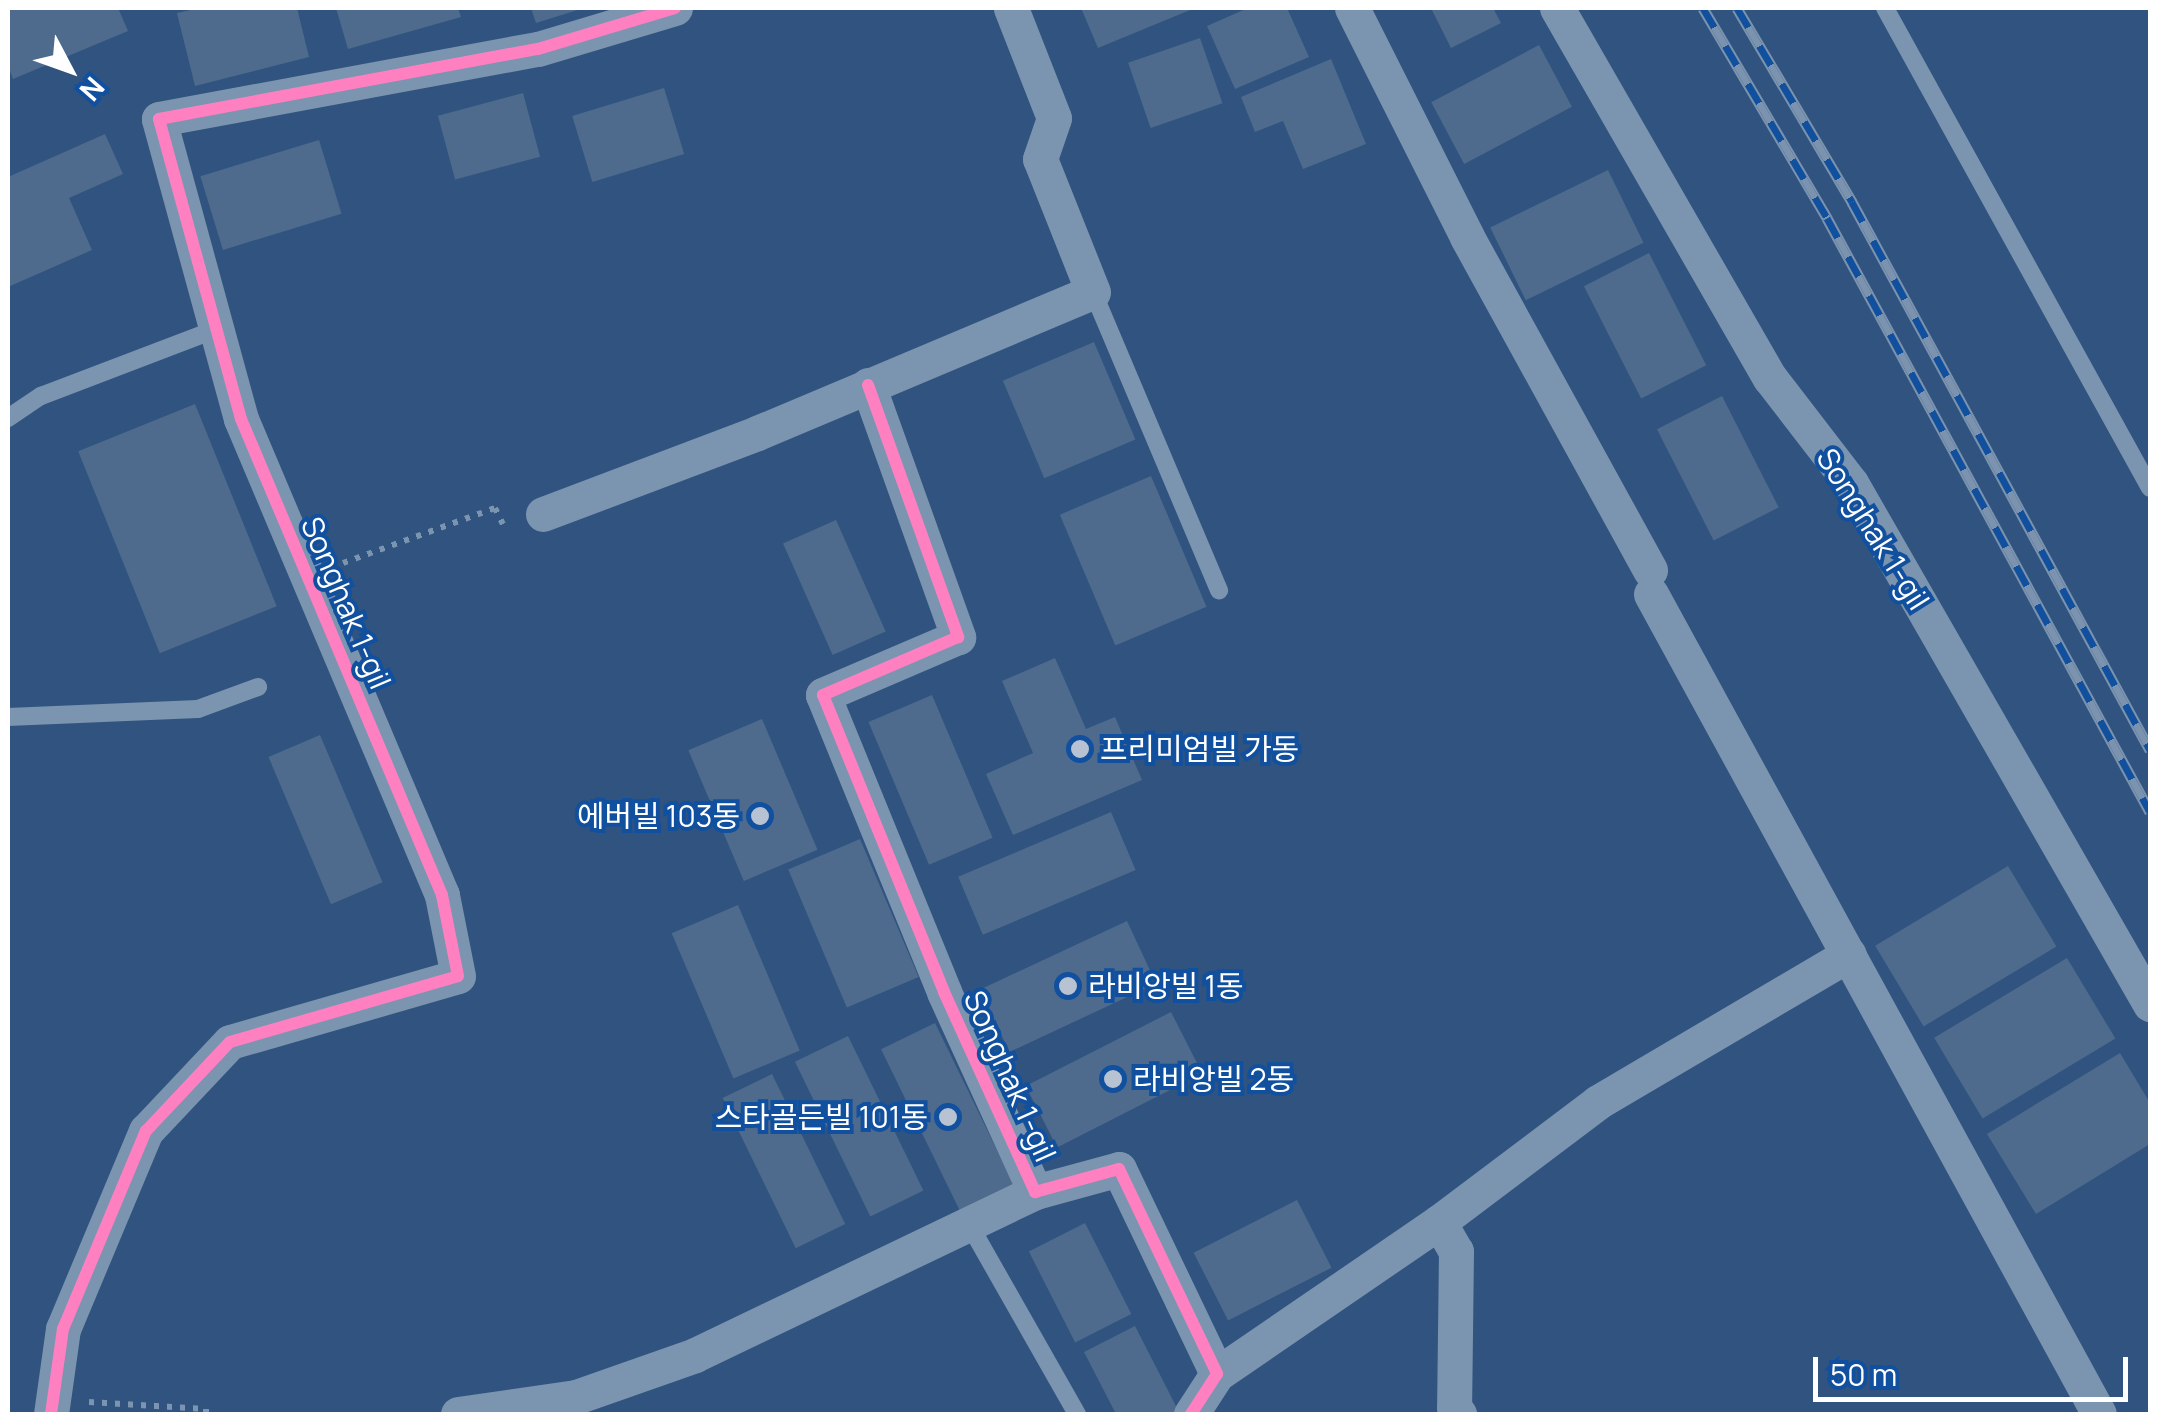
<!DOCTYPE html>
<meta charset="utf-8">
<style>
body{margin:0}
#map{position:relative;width:2158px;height:1422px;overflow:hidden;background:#30547f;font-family:Manrope,"Noto Sans KR",sans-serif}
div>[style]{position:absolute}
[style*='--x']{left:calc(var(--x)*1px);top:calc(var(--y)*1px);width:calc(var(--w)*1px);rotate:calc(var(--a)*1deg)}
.building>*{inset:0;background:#4e6b8d;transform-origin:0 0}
.path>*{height:6px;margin-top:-3px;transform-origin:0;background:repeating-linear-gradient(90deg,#7b94af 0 5px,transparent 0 13px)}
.lane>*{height:18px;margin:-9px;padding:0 9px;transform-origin:9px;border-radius:9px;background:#7b94af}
.street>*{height:35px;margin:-17.5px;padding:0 17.5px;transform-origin:17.5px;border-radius:17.5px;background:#7b94af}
.rail>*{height:11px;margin-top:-5.5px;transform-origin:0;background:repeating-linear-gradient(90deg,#10509f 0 22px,#7b93ae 0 44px);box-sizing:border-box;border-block:2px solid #7b93ae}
.cycleway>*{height:12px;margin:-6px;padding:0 6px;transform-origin:6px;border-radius:6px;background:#ff80c0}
.dots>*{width:28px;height:28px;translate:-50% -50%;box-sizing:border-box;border:5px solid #10509f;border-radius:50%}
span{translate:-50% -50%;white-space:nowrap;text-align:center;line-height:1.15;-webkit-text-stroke:8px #10509f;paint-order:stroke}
.street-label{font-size:30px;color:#fff}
.poi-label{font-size:30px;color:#fff}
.left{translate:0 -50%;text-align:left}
.right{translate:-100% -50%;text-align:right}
.frame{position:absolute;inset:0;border:10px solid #fff;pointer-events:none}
.north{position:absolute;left:20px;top:20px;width:100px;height:100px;-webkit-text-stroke:8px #10509f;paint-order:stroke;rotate:131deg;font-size:28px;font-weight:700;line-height:40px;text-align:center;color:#fff}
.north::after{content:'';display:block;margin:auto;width:35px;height:45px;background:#fff;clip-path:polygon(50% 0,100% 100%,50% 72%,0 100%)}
.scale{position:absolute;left:1813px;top:1357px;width:315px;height:45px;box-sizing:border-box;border:5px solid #fff;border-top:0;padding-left:12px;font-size:30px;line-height:35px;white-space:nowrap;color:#fff;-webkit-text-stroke:8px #10509f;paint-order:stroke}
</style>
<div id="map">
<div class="building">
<i style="clip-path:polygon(8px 8px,118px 8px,128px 31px,13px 79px,8px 66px)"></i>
<i style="clip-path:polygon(199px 8px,297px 8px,309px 57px,195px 86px,177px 13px)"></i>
<i style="clip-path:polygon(336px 8px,458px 8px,461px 17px,348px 49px)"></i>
<i style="clip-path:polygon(531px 8px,584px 8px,536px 23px)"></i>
<i style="clip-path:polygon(1081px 8px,1195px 8px,1098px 48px)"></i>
<i style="clip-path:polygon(1248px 8px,1287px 8px,1309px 57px,1235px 89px,1207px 26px)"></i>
<i style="clip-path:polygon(1431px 8px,1493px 8px,1501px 23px,1451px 48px)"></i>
<i style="left:1200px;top:38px;width:69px;height:76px;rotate:71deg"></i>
<i style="left:1539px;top:45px;width:70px;height:122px;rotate:62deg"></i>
<i style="clip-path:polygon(1331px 59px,1366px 144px,1303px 169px,1283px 121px,1255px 132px,1241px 97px)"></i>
<i style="left:664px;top:88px;width:69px;height:96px;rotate:73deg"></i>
<i style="left:523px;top:93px;width:66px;height:88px;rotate:75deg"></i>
<i style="clip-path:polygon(105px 134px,123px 174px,69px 198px,92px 250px,8px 287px,8px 177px)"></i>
<i style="left:319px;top:140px;width:77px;height:124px;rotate:73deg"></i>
<i style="left:1608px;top:170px;width:81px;height:131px;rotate:64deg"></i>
<i style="left:1649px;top:253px;width:126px;height:73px;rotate:63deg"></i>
<i style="left:1094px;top:342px;width:106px;height:99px;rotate:67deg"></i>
<i style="left:1722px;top:396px;width:125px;height:73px;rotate:63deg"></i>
<i style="left:195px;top:404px;width:218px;height:126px;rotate:68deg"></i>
<i style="left:1151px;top:476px;width:142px;height:99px;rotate:67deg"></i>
<i style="left:836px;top:520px;width:122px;height:58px;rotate:66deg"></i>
<i style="clip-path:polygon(1055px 658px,1086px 729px,1115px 717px,1142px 780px,1013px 835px,986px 774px,1033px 753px,1002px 681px)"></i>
<i style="left:932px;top:695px;width:155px;height:69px;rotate:67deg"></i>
<i style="left:762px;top:719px;width:142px;height:80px;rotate:67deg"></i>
<i style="left:320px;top:735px;width:160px;height:56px;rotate:67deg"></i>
<i style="left:1111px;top:812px;width:63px;height:166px;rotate:67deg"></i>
<i style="left:860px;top:839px;width:150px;height:78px;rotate:67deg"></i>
<i style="left:2008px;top:866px;width:94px;height:155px;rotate:59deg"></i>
<i style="left:738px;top:905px;width:158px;height:72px;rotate:67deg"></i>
<i style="left:1127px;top:921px;width:69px;height:162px;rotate:65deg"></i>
<i style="left:2067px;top:958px;width:94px;height:155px;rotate:59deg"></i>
<i style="left:1171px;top:1012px;width:69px;height:163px;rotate:63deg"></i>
<i style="left:935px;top:1023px;width:180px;height:60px;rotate:64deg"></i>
<i style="left:848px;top:1036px;width:172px;height:59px;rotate:64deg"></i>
<i style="clip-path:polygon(2120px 1053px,2150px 1103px,2150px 1144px,2036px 1214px,1987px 1134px)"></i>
<i style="left:772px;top:1074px;width:167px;height:55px;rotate:64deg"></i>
<i style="left:1297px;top:1200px;width:76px;height:116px;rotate:63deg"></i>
<i style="left:1085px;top:1223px;width:102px;height:63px;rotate:63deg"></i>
<i style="clip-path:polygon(1135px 1326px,1178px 1410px,1169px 1414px,1116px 1414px,1084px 1352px)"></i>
</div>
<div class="path">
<i style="--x:343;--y:563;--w:162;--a:-19.9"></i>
<i style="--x:495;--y:508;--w:25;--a:64"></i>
<i style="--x:89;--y:1402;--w:117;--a:3.4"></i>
<i style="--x:206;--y:1409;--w:5;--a:90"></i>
</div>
<div class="lane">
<i style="--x:1885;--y:8;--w:548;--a:61.1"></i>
<i style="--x:1093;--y:292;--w:324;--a:67.1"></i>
<i style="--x:8;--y:418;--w:40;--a:-34"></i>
<i style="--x:41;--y:396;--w:187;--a:-20.9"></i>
<i style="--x:8;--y:717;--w:190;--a:-2.4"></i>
<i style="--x:198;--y:709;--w:64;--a:-20.1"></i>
<i style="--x:969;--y:1224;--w:219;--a:60.4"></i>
</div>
<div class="street">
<i style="--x:1352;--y:8;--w:256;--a:63.3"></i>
<i style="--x:1467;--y:237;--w:380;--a:61.2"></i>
<i style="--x:1557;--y:8;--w:427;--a:60.1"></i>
<i style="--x:1770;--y:378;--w:133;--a:52.4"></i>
<i style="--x:1851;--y:483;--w:601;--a:60.15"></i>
<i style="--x:868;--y:385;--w:268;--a:70.3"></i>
<i style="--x:958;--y:637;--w:147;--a:156.8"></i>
<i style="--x:823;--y:695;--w:321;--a:67.8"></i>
<i style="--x:944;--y:992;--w:220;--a:65.5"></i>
<i style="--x:1035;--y:1192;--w:87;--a:-15.3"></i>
<i style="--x:1119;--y:1169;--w:227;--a:64.4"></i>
<i style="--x:1217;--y:1374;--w:48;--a:123"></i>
<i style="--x:543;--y:514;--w:229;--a:-20.7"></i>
<i style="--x:757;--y:433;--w:364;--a:-22.8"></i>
<i style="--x:1093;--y:292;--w:143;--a:-111.7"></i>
<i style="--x:1040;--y:159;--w:43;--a:-71.1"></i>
<i style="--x:1054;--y:118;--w:118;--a:-111.4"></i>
<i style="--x:1651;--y:594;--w:934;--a:61.35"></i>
<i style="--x:1439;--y:1222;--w:34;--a:60"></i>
<i style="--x:1456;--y:1251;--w:156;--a:90.7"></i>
<i style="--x:1454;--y:1407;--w:9;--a:54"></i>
<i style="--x:1217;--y:1374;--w:269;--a:-34.4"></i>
<i style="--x:1439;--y:1222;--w:199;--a:-37"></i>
<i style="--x:1598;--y:1102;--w:291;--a:-30.5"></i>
<i style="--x:51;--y:1414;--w:86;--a:-82"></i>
<i style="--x:63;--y:1329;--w:215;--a:-67.3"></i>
<i style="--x:146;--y:1131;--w:122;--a:-46.7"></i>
<i style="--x:230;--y:1042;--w:237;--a:-16.1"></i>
<i style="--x:458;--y:976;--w:83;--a:-101.2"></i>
<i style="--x:442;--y:895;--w:517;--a:-112.89"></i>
<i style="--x:241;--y:419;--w:311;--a:-105.3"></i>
<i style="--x:159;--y:119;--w:385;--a:-10.5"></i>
<i style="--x:538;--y:49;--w:143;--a:-16.7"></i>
<i style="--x:458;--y:1414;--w:119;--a:-8.2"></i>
<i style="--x:576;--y:1397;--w:126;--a:-19.4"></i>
<i style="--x:695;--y:1355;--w:377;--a:-25.6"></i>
</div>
<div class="rail">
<i style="--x:1703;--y:8;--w:244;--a:59.4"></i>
<i style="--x:1827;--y:218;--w:676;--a:61.46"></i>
<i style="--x:1737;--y:8;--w:226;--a:59.3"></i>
<i style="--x:1852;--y:202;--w:624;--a:61.46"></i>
</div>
<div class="cycleway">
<i style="--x:868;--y:385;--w:268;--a:70.3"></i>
<i style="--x:958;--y:637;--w:147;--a:156.8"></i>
<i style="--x:823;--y:695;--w:321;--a:67.8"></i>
<i style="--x:944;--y:992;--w:220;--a:65.5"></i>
<i style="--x:1035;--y:1192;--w:87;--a:-15.3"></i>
<i style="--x:1119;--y:1169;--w:227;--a:64.4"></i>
<i style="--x:1217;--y:1374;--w:48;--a:123"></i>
<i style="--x:51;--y:1414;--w:86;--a:-82"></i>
<i style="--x:63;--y:1329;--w:215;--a:-67.3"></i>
<i style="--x:146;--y:1131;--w:122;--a:-46.7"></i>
<i style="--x:230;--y:1042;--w:237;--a:-16.1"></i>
<i style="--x:458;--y:976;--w:83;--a:-101.2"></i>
<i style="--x:442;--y:895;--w:517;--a:-112.89"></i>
<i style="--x:241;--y:419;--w:311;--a:-105.3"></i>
<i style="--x:159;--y:119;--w:385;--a:-10.5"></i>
<i style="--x:538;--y:49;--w:143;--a:-16.7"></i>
</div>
<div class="dots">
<i style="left:1080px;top:749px;background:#b7c3d2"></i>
<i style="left:760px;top:816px;background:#b7c3d2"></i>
<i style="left:1068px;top:986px;background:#b7c3d2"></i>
<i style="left:1113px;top:1079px;background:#b7c3d2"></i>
<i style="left:948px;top:1117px;background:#b7c3d2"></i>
</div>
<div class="street-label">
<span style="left:1873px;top:529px;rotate:58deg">Songhak 1-gil</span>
<span style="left:346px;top:603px;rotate:67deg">Songhak 1-gil</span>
<span style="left:1010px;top:1076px;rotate:66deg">Songhak 1-gil</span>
</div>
<div class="poi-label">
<span class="left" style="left:1100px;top:749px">프리미엄빌 가동</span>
<span class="right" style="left:740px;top:816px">에버빌 103동</span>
<span class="left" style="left:1088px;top:986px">라비앙빌 1동</span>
<span class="left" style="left:1133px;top:1079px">라비앙빌 2동</span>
<span class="right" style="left:928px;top:1117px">스타골든빌 101동</span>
</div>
<div class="frame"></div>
<div class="north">N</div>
<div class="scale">50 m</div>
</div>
